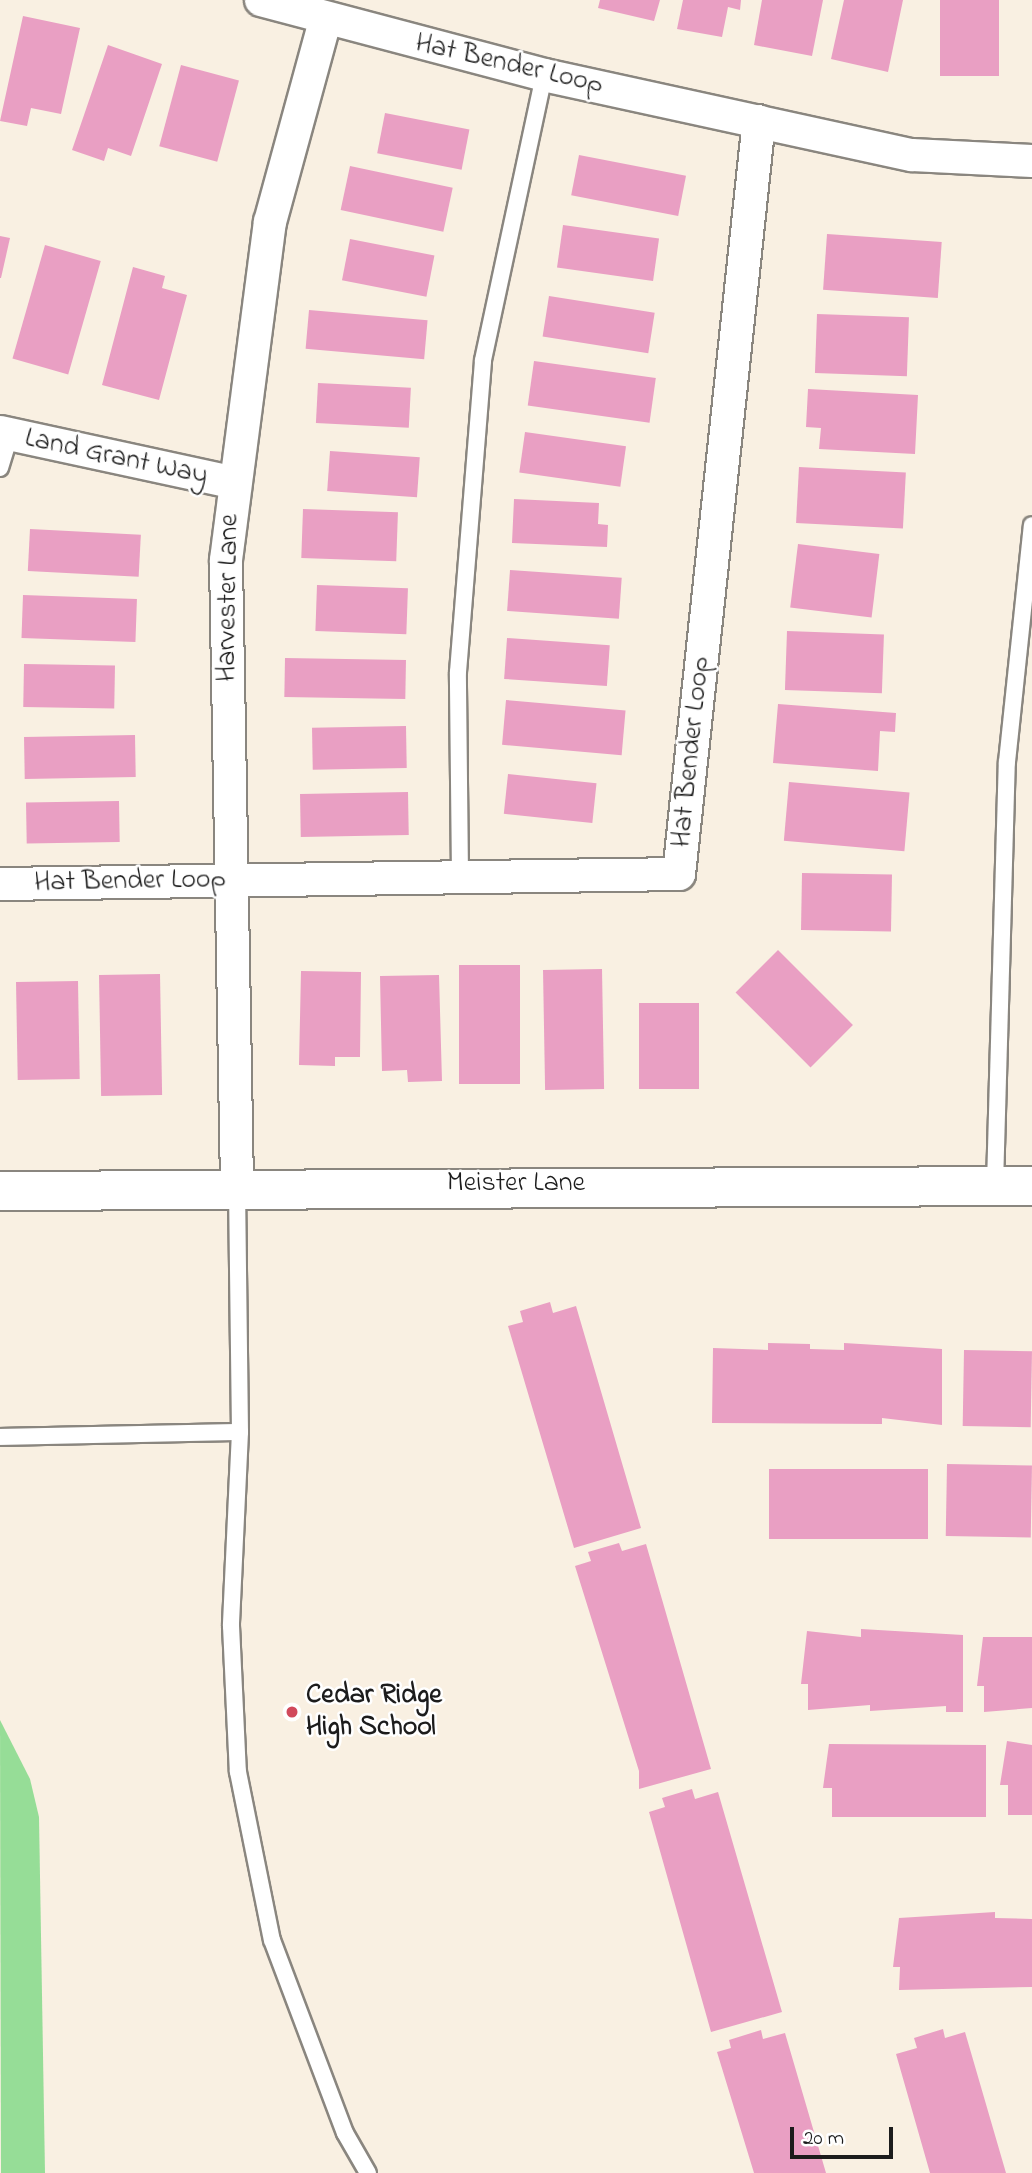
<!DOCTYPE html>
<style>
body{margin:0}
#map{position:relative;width:1032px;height:2173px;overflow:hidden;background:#f9f0e2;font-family:"Indie Flower",sans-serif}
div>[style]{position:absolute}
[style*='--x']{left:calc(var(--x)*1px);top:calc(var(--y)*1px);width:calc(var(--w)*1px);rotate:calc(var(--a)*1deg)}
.green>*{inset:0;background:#96dd97}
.building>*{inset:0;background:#e99fc3;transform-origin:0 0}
.roads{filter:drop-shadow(2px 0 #8a867f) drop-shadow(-2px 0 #8a867f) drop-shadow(0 2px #8a867f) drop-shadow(0 -2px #8a867f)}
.service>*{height:16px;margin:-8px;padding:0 8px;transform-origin:8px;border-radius:8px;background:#fff}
.minor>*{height:32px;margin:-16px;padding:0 16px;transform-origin:16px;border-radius:16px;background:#fff}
.tertiary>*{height:38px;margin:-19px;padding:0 19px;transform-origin:19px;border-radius:19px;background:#fff}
.dots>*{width:19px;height:19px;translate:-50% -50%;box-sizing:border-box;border:4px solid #fff;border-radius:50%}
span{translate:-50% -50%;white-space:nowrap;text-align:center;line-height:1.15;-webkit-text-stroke:5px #fff;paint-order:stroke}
.street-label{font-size:28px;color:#1c1c1c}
.poi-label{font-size:28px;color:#1c1c1c;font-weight:700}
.left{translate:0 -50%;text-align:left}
.scale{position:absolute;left:790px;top:2127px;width:103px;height:32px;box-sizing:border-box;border:4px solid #1c1c1c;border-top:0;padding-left:9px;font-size:21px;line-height:24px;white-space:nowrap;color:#1c1c1c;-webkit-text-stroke:5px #fff;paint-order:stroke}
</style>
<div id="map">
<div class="green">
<i style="clip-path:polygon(0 1720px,30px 1779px,39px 1817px,45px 2173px,1px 2173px)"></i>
</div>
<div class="building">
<i style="clip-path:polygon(600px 0,660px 0,654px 21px,598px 8px)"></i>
<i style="clip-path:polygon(683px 0,741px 0,740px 10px,728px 7px,722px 37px,677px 29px)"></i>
<i style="clip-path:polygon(762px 0,823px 0,812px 56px,754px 45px)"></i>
<i style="clip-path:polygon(844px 0,903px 0,888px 72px,831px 59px)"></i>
<i style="left:940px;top:0;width:59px;height:76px"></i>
<i style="clip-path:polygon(23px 16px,80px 28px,61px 114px,31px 108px,27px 126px,0 121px)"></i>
<i style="clip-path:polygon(108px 45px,162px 64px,131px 156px,108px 148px,104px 161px,72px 150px)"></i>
<i style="left:181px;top:65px;width:60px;height:84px;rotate:15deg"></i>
<i style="left:385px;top:113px;width:86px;height:41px;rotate:11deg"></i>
<i style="left:579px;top:155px;width:109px;height:41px;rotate:11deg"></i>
<i style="left:350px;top:166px;width:105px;height:45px;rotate:12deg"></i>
<i style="left:563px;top:225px;width:97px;height:43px;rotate:8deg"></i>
<i style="left:827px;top:234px;width:115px;height:56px;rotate:4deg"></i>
<i style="clip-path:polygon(0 236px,10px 238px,1px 278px,0 278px)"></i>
<i style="left:350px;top:239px;width:86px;height:42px;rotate:11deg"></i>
<i style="left:45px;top:245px;width:58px;height:118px;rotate:16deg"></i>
<i style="clip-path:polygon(133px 267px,165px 276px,162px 288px,187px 295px,159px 400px,102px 385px)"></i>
<i style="left:549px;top:296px;width:107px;height:41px;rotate:9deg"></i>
<i style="left:309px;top:310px;width:119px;height:39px;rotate:5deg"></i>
<i style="left:817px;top:314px;width:92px;height:59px;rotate:2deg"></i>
<i style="left:534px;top:361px;width:123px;height:45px;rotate:8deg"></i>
<i style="left:318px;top:383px;width:93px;height:40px;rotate:3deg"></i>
<i style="clip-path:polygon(808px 389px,918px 395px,915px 454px,819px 449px,821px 428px,806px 427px)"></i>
<i style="left:525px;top:432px;width:102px;height:41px;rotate:8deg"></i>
<i style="left:330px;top:451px;width:90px;height:40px;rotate:4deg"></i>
<i style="left:799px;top:467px;width:107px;height:56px;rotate:3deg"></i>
<i style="clip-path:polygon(514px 499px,599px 503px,598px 524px,608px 525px,607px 547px,512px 543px)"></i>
<i style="left:303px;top:509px;width:95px;height:49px;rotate:2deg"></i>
<i style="left:30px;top:529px;width:111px;height:42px;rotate:3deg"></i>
<i style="left:798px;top:544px;width:82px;height:64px;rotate:7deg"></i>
<i style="left:510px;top:570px;width:112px;height:41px;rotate:4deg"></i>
<i style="left:317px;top:585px;width:91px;height:46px;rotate:2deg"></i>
<i style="left:23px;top:595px;width:114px;height:43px;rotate:2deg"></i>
<i style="left:787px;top:631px;width:97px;height:59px;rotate:2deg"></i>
<i style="left:507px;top:638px;width:103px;height:41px;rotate:4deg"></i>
<i style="left:285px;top:658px;width:121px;height:39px;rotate:1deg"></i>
<i style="left:24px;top:664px;width:91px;height:43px;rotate:1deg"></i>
<i style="left:506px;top:700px;width:120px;height:45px;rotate:5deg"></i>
<i style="clip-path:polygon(778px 704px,896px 713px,895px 732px,880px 731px,878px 771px,773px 763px)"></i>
<i style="left:406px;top:726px;width:42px;height:94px;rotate:89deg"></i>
<i style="left:135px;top:735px;width:42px;height:111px;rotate:89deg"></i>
<i style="left:508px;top:774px;width:89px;height:40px;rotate:6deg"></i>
<i style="left:789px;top:782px;width:121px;height:59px;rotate:5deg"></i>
<i style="left:408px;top:792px;width:43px;height:108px;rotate:89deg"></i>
<i style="left:119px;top:801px;width:41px;height:93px;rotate:89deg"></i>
<i style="left:802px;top:873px;width:90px;height:57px;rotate:1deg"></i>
<i style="left:778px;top:950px;width:106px;height:60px;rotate:45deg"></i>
<i style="left:459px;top:965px;width:61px;height:119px"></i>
<i style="left:602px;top:969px;width:120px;height:59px;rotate:89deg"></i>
<i style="clip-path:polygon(301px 971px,361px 972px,360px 1057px,335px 1057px,335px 1066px,299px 1065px)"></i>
<i style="left:160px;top:974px;width:121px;height:61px;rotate:89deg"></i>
<i style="clip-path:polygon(439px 975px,442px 1081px,408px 1082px,407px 1070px,382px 1071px,380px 976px)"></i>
<i style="left:78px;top:981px;width:98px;height:62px;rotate:89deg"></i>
<i style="left:699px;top:1003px;width:86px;height:60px;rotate:90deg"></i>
<i style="clip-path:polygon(550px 1302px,553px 1313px,576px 1306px,641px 1528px,574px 1548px,508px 1326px,523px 1322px,520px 1311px)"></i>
<i style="clip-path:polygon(768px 1343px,810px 1344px,810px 1349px,844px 1350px,844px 1343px,942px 1349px,942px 1425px,882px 1418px,882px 1424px,712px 1423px,713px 1348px,768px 1350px)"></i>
<i style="left:964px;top:1350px;width:68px;height:76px;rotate:1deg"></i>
<i style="left:947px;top:1464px;width:85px;height:72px;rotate:1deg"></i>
<i style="left:769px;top:1469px;width:159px;height:70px"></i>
<i style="clip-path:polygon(619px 1543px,622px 1551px,646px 1544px,711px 1769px,639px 1789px,639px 1771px,575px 1566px,591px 1561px,588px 1552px)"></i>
<i style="clip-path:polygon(861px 1629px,963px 1635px,963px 1712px,946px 1712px,946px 1706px,870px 1711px,870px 1705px,808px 1710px,808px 1684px,801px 1684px,807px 1631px,861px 1637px)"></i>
<i style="clip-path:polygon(983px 1637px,1032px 1637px,1032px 1708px,984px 1712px,984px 1686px,977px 1686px)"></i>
<i style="clip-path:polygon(1007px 1741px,1032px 1745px,1032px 1815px,1008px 1815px,1008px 1785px,1000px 1785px)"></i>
<i style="clip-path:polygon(829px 1744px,986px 1745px,986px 1817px,832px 1817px,832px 1788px,823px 1788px)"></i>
<i style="clip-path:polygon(692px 1789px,695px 1799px,718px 1792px,782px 2012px,711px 2032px,649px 1812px,665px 1807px,662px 1798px)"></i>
<i style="clip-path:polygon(995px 1912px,995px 1918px,1032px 1919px,1032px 1987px,899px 1990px,900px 1967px,893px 1967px,899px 1918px)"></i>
<i style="clip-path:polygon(943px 2029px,945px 2038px,965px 2032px,1006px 2173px,930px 2173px,896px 2054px,917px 2048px,914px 2038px)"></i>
<i style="clip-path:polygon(761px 2030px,763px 2039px,785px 2033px,826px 2173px,754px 2173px,717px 2052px,731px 2048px,729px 2040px)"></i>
</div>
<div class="roads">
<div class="service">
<i style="--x:0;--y:468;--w:34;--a:-73"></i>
<i style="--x:460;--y:877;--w:205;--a:-90.6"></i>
<i style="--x:458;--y:672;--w:313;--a:-85.4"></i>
<i style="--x:483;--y:360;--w:291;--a:-77.9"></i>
<i style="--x:995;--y:1185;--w:423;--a:-88.4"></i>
<i style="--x:1007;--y:762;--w:238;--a:-84"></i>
<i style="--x:237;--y:1187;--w:245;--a:89.3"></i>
<i style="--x:240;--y:1432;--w:194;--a:92.7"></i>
<i style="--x:231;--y:1626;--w:146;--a:87.3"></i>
<i style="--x:238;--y:1772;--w:171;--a:78.6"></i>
<i style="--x:272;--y:1940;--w:206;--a:69.3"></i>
<i style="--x:345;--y:2133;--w:46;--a:60.1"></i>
<i style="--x:0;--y:1437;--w:240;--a:-1.2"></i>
</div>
<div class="minor">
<i style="--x:261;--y:0;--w:293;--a:14.8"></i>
<i style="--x:544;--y:75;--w:377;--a:12.3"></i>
<i style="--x:912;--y:155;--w:120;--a:2.9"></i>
<i style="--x:0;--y:432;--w:237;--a:12.2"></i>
<i style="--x:0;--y:884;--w:679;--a:-0.84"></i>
<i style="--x:679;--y:874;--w:757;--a:-83.94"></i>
<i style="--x:237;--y:1185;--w:625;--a:-91.01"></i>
<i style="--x:226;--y:560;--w:341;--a:-82.6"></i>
<i style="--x:270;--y:222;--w:208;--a:-74.7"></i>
</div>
<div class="tertiary">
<i style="--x:0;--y:1191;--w:1032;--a:-0.28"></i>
</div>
</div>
<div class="dots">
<i style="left:292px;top:1712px;background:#d1495b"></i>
</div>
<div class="street-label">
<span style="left:509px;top:65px;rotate:13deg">Hat Bender Loop</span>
<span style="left:116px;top:458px;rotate:12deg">Land Grant Way</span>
<span style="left:229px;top:598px;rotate:-89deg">Harvester Lane</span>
<span style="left:692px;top:752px;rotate:-84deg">Hat Bender Loop</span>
<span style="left:130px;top:882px;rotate:-1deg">Hat Bender Loop</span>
<span style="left:516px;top:1184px">Meister Lane</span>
</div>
<div class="poi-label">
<span class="left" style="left:306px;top:1712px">Cedar Ridge<br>High School</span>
</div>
<div class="scale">20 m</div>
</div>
